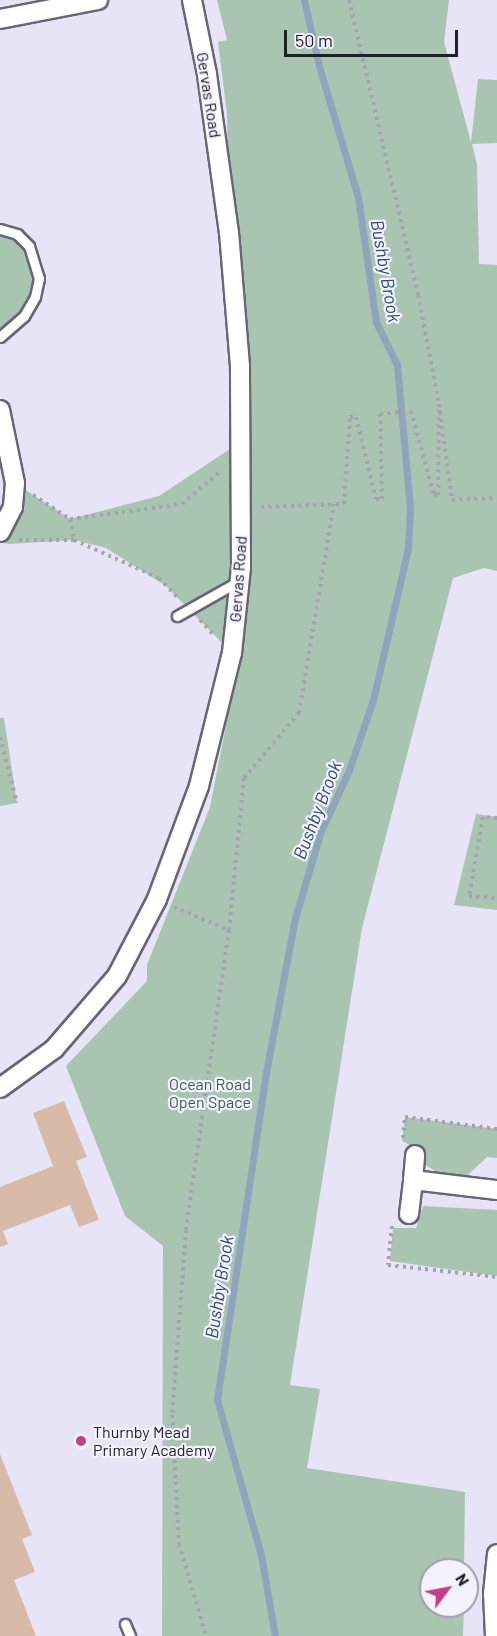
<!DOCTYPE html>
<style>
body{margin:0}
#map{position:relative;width:497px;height:1636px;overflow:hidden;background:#e7e4f7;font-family:Barlow,sans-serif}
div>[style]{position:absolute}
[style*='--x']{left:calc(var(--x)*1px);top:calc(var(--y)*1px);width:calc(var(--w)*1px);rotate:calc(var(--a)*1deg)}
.green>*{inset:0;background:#aac4b2}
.stream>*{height:7px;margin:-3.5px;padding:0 3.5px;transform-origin:3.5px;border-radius:3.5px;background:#8ea5bc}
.building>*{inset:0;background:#d7baa8}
.path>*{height:4px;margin-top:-2px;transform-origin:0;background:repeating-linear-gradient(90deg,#a5a2b1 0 3px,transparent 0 7.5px)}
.roads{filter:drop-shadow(2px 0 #686576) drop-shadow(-2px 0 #686576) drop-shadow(0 2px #686576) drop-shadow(0 -2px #686576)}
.service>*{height:9px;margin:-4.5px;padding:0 4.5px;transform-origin:4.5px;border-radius:4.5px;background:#fff}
.minor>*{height:18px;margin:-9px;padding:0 9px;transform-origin:9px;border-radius:9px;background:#fff}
.dots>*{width:16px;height:16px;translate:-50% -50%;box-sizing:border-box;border:3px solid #f4f2fe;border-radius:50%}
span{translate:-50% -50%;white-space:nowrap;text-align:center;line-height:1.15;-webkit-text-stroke:4.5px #f4f2fe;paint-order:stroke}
.street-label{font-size:16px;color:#212027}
.park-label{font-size:16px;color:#326245}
.poi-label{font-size:16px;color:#212027}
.left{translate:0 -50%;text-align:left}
.water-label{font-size:18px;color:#264d6f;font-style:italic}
.north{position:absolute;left:419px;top:1558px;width:60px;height:60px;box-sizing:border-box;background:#f4f2fe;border:2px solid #a09ea8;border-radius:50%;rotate:58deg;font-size:16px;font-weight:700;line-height:24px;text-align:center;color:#212027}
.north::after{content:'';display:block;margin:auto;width:21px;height:27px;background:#c34087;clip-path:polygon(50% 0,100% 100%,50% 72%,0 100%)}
.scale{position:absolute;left:284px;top:30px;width:174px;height:27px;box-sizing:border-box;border:3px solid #212027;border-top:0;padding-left:8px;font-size:18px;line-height:21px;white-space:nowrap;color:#212027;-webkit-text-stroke:4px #f4f2fe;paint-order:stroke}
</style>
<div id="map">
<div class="green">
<i style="clip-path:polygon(217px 0,449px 0,444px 42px,471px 142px,478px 79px,497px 80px,497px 143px,472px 144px,477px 164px,479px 264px,497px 265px,497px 571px,484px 568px,453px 578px,362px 928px,290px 1385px,320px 1389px,307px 1468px,465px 1492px,464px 1570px,431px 1570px,431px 1606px,464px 1606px,463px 1636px,162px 1636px,163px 1246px,125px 1216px,66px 1066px,147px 981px,147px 965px,210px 807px,240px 654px,232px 653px,166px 586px,106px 548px,74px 540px,9px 544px,0 542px,0 532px,18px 485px,70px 519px,159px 496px,230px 449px,227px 114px,218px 42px,227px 40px)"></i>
<i style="clip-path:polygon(0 229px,17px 234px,37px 261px,35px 297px,0 337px)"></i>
<i style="clip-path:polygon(0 718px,4px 718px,17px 803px,0 806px)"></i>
<i style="clip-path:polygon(476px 814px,497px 817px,497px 910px,454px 905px)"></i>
<i style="clip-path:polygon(405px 1117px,497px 1129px,497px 1158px,487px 1157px,457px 1185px,421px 1162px,416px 1148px,402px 1141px)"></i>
<i style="clip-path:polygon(423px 1206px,497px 1210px,497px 1276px,390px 1261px,393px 1228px,416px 1228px)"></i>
</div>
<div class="stream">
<i style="--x:275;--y:1636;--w:82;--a:-99.8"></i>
<i style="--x:261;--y:1555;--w:161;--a:-105.8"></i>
<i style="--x:217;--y:1400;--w:326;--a:-81.5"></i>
<i style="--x:265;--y:1078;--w:163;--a:-79.4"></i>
<i style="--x:295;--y:918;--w:91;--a:-73.4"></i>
<i style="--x:321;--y:831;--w:67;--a:-65.3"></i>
<i style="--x:349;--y:770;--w:74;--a:-71.1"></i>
<i style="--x:373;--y:700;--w:156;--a:-77"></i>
<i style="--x:408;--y:548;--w:40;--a:-87.1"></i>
<i style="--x:410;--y:508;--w:144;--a:-95.2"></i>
<i style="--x:397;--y:365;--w:48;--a:-116"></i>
<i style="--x:376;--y:322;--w:126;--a:-98.2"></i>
<i style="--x:358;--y:197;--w:137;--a:-106.6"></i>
<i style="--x:319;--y:66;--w:68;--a:-102.8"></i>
</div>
<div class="building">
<i style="clip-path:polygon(64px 1101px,87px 1157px,76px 1161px,99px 1220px,79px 1227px,70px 1205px,3px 1231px,8px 1244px,0 1247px,0 1187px,53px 1166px,33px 1113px)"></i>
<i style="clip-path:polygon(0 1454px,32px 1535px,22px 1539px,35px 1572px,14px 1580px,36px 1636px,0 1636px)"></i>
</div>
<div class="path">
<i style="--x:349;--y:0;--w:303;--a:76.8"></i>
<i style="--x:418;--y:295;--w:111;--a:79.1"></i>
<i style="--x:33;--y:495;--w:44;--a:33"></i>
<i style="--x:70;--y:519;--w:113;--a:-7.6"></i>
<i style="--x:182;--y:504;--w:51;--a:-40.2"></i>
<i style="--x:261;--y:507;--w:83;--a:-2.1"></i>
<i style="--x:344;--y:504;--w:87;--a:-86.1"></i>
<i style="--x:350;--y:417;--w:6;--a:0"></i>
<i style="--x:356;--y:417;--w:84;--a:76.3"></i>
<i style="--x:376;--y:499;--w:6;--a:0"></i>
<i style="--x:382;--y:499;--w:85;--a:-91.3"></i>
<i style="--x:380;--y:414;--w:31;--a:-6"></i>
<i style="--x:411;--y:411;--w:87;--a:74.7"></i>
<i style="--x:434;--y:495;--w:4;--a:0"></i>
<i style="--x:438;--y:495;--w:91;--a:-89.4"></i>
<i style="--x:439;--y:404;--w:97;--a:82.3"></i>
<i style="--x:452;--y:500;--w:45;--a:-2.5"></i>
<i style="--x:70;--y:519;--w:21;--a:79"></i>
<i style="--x:19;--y:540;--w:55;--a:0"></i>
<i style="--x:74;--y:540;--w:93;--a:24.1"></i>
<i style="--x:159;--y:578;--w:28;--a:46"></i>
<i style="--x:200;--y:620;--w:19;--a:47"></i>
<i style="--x:0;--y:737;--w:68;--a:75.6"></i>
<i style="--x:497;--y:818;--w:14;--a:-176"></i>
<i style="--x:483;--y:817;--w:80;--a:100"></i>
<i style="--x:469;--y:896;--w:28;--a:4"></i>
<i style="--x:174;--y:907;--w:60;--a:22.7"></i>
<i style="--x:229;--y:930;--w:303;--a:98.2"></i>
<i style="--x:186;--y:1230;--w:186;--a:94.3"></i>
<i style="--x:172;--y:1415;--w:129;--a:86.9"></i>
<i style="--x:179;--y:1544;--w:96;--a:73.6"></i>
<i style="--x:229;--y:930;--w:153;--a:-84.4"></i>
<i style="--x:244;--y:778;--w:85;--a:-49.8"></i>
<i style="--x:299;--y:713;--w:212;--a:-80.5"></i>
<i style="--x:403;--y:1138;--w:21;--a:-85"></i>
<i style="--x:405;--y:1117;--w:93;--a:7.4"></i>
<i style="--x:392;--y:1226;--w:39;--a:96"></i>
<i style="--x:388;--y:1265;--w:110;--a:6.3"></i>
</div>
<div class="roads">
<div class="service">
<i style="--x:0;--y:229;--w:18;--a:16"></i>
<i style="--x:17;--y:234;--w:17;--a:45"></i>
<i style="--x:29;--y:246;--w:34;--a:73"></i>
<i style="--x:39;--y:278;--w:19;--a:102"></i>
<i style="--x:35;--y:297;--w:22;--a:120"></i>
<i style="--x:24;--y:316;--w:32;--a:139"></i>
<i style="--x:177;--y:616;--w:71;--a:-29.4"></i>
<i style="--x:125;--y:1624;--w:13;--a:67"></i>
</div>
<div class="minor">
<i style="--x:0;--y:19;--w:100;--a:-11"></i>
<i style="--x:0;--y:410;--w:75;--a:78.4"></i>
<i style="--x:15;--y:483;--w:24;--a:95"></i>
<i style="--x:13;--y:507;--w:28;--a:117"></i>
<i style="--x:0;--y:1088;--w:67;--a:-35.8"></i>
<i style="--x:54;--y:1049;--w:96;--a:-49.2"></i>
<i style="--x:117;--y:976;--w:87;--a:-62.5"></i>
<i style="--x:157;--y:899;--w:121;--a:-69.6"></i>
<i style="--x:199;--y:786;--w:137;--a:-76.1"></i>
<i style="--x:232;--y:653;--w:86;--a:-84"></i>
<i style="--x:241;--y:567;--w:201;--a:-90.3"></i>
<i style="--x:240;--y:366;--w:133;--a:-94.7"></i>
<i style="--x:229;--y:233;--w:161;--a:-97.9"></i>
<i style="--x:207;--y:74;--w:76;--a:-101.5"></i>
<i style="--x:413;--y:1180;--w:25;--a:-85"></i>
<i style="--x:409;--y:1214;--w:34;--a:-83"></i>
<i style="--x:413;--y:1180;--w:85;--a:6.8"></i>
<i style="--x:495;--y:1636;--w:42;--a:-92.7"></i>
<i style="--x:493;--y:1594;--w:40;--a:-84.3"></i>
</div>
</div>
<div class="dots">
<i style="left:81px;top:1441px;background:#c34087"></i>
</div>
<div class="street-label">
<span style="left:209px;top:95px;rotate:81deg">Gervas Road</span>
<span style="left:238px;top:579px;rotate:-86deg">Gervas Road</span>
</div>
<div class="park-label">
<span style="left:210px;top:1093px">Ocean Road<br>Open Space</span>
</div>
<div class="poi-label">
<span class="left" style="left:93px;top:1441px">Thurnby Mead<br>Primary Academy</span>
</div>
<div class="water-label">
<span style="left:386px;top:271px;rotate:80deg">Bushby Brook</span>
<span style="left:317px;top:810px;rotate:-69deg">Bushby Brook</span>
<span style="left:219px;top:1287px;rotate:-81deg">Bushby Brook</span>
</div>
<div class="north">N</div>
<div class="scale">50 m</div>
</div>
